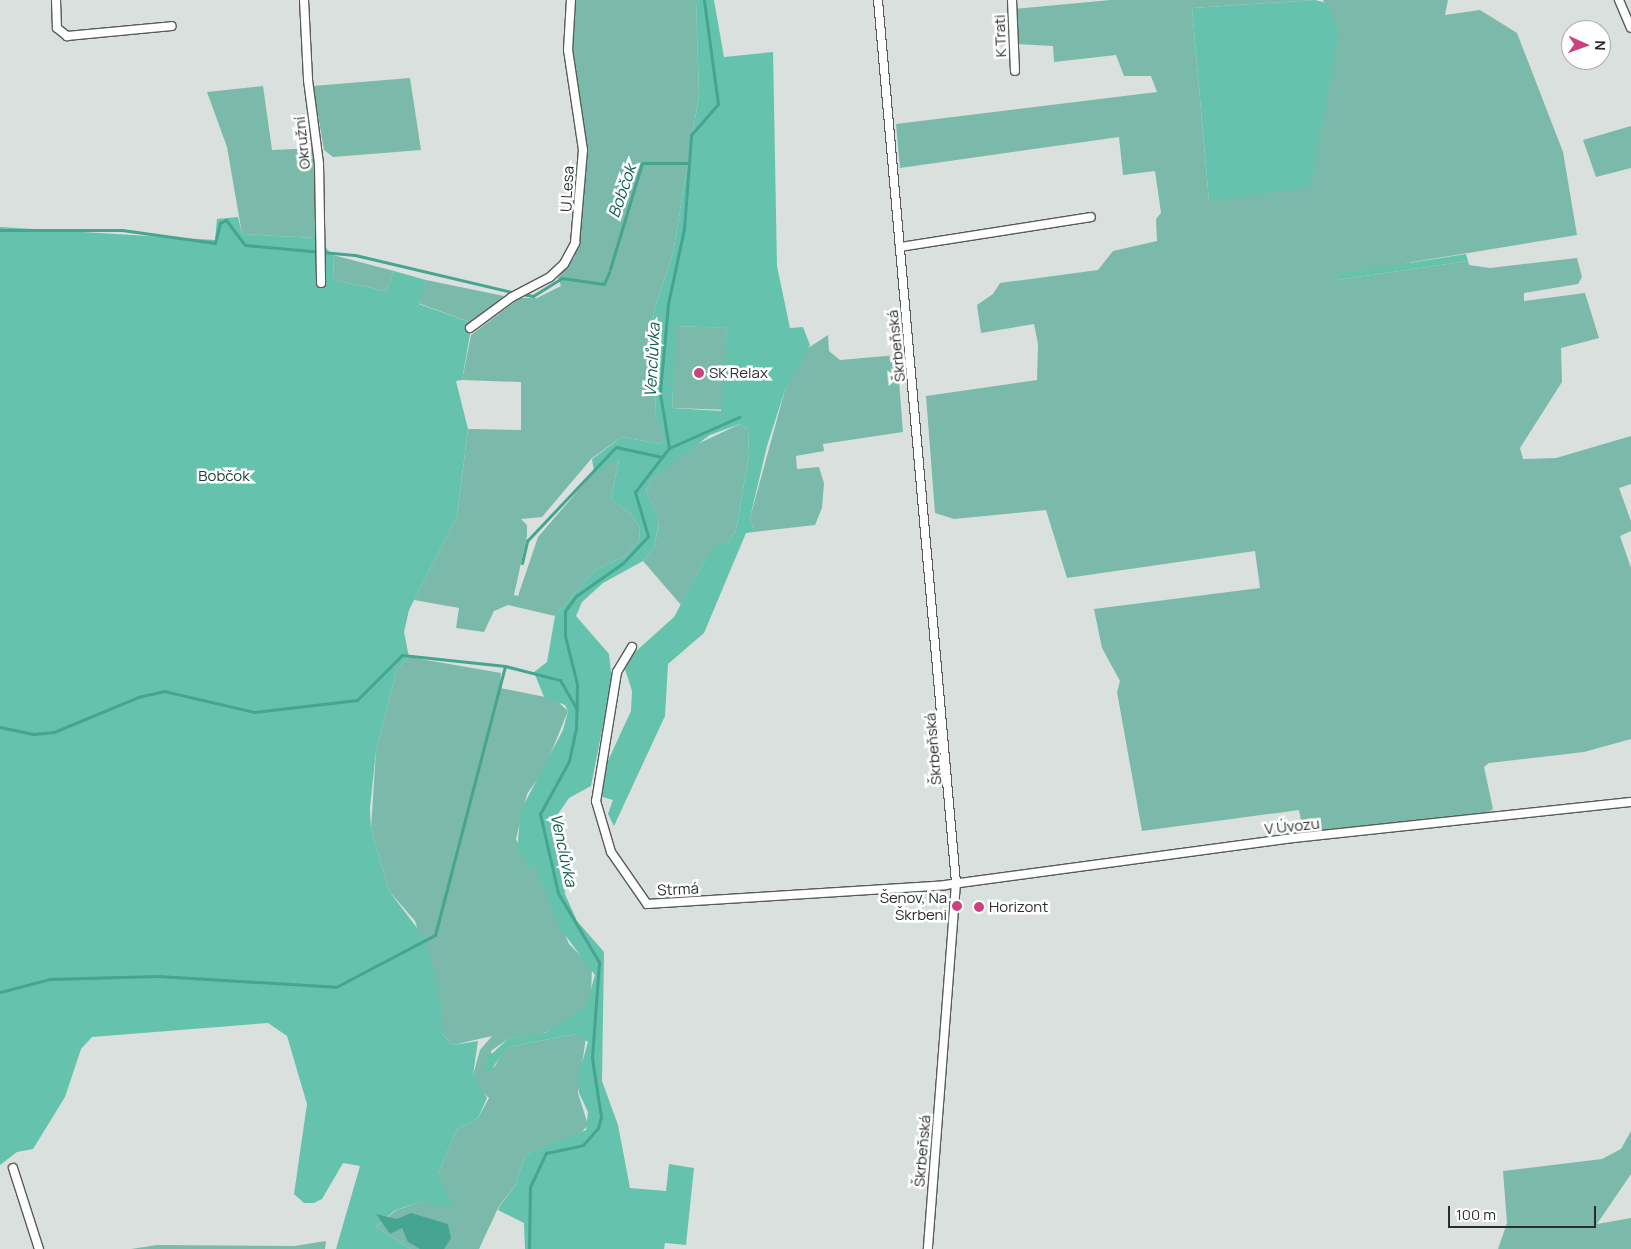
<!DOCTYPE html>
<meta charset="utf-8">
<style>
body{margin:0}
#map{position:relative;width:1631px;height:1249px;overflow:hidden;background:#dae0de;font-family:Manrope,sans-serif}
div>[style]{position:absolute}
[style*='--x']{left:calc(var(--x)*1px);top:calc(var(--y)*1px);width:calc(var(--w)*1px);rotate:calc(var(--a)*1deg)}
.green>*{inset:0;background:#7bbaaa;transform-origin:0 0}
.forest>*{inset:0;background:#65c3ad}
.water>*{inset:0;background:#46a590}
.stream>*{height:3px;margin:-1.5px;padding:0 1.5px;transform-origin:1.5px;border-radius:1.5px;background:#46a590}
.roads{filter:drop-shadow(1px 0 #565c5a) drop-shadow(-1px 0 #565c5a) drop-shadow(0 1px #565c5a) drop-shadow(0 -1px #565c5a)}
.minor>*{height:8px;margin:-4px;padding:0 4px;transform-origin:4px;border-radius:4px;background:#fff}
.dots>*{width:14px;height:14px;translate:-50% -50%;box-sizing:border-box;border:2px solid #fff;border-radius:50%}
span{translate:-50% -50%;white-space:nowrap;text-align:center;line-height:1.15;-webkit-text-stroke:5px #fff;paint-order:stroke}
.street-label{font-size:15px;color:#2b2d2d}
.poi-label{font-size:15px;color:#2b2d2d}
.left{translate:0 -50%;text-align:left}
.right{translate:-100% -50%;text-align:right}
.park-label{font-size:15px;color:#154037}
.water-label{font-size:16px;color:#115f50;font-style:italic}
.north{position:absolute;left:1561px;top:20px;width:50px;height:50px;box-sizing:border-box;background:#fff;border:1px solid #aaabab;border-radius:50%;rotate:92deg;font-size:14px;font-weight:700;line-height:20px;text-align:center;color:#2b2d2d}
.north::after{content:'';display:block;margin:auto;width:18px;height:22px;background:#ca4380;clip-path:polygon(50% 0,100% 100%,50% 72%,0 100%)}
.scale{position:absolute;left:1448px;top:1206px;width:148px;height:22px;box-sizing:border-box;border:2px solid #2b2d2d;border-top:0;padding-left:6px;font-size:15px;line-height:18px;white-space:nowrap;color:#2b2d2d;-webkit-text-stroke:4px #fff;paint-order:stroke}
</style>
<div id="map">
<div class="green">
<i style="clip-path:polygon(576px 0,696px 0,699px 95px,673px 253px,653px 314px,657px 348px,655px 415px,668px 439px,660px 444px,622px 437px,592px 458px,542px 517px,521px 519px,527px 525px,527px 536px,514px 595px,518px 596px,538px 537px,594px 472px,614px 459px,619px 460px,611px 499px,630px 513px,640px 528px,639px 541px,625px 556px,595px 570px,555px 616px,508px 605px,494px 611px,484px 632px,456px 628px,459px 608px,414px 600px,457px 516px,468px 429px,521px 430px,521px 382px,462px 380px,471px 335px,520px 298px,537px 298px,561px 286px,558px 278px,574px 258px,581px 228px,586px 150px,573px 48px)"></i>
<i style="clip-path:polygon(1111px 0,1315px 0,1192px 8px,1209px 201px,1335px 28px,1323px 0,1448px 0,1445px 15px,1480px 10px,1517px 33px,1563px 152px,1577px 235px,1413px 262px,1337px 280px,1468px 261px,1469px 265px,1490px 268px,1577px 258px,1582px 277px,1578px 284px,1524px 293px,1524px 301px,1585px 293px,1599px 338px,1561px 348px,1562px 382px,1520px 448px,1523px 459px,1556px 458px,1631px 436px,1631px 484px,1619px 488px,1631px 521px,1631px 531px,1620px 536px,1631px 568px,1631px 739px,1584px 752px,1489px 763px,1484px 767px,1493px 809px,1488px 813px,1303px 832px,1299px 810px,1142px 831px,1117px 692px,1120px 681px,1102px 648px,1094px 609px,1260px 588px,1255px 551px,1067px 578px,1046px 510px,954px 519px,935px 513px,926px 396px,1037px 380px,1038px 344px,1034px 324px,981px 333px,977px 305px,993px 294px,1000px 283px,1098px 270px,1113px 251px,1157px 241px,1156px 219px,1161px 213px,1155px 171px,1123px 175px,1119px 137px,900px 168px,896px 124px,1157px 92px,1151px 76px,1124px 76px,1116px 55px,1054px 62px,1053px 46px,1015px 44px,1014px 9px)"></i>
<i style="clip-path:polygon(410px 78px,421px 150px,333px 157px,324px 150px,313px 86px)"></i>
<i style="clip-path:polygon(263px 86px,272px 150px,315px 148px,316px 238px,242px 234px,227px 147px,207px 92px)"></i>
<i style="clip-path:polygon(1631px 126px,1631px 168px,1596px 177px,1583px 140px)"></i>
<i style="clip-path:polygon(333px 255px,394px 271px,386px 291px,334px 280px)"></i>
<i style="clip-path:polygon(426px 280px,504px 296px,472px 323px,418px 303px)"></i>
<i style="left:675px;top:326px;width:52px;height:82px;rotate:2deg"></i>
<i style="clip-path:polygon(828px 335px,829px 351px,840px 360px,897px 355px,903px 432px,823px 444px,824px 451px,796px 456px,797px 469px,819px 467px,824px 483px,822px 508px,815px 525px,754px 532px,750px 518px,785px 390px,805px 350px)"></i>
<i style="clip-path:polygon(740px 424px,748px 429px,749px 454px,736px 530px,727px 544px,705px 560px,681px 605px,643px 561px,654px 548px,659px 523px,646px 490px,651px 479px,689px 448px)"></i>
<i style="clip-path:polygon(409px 657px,501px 673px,500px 688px,555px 699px,568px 711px,544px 770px,527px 794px,516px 839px,528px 866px,535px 866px,542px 879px,569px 944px,592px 967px,591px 996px,586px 1007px,565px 1023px,542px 1034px,508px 1039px,491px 1051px,494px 1068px,502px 1052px,513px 1046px,576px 1034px,586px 1037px,578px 1093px,588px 1125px,580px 1134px,525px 1155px,515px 1186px,499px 1206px,479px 1249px,411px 1249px,376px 1227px,395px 1211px,419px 1202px,438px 1174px,457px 1129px,478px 1118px,489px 1098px,475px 1085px,473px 1075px,480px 1050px,492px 1036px,453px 1045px,442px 1034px,442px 1009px,415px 921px,389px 891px,371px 829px,376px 751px,397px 669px)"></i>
<i style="clip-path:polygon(1631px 1131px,1631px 1174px,1597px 1224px,1631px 1218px,1631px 1249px,1498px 1249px,1507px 1223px,1503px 1171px,1602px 1159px,1621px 1149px)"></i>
<i style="clip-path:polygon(326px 1241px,325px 1249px,131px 1249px,157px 1245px,294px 1246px)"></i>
</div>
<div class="forest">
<i style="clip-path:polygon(evenodd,696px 0,714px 0,724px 57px,773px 52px,777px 266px,790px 328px,803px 327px,810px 345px,785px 390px,767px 446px,750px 518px,754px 532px,746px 533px,704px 633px,668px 664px,665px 716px,614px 826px,608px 814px,613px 800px,599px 796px,600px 778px,631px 711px,632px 691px,625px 669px,634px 653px,674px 617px,705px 560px,717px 545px,727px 544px,736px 530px,749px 454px,748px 429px,740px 424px,710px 435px,651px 479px,646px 490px,659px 522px,654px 548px,643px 561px,603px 583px,582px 602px,576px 616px,609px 654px,612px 680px,591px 786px,569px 798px,558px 814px,565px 894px,577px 921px,604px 952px,602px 1081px,618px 1125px,630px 1188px,666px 1191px,669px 1164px,694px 1168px,686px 1245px,665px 1243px,664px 1249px,525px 1249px,524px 1223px,498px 1210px,499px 1207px,515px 1186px,525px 1155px,586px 1130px,588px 1112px,579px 1093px,578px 1077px,588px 1042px,576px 1034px,513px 1046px,503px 1052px,490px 1072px,485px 1071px,486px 1059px,508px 1039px,545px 1033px,586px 1007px,595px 975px,559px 927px,535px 866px,528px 867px,517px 849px,521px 810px,563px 730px,568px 711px,565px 705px,544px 697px,534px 672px,547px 662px,555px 616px,595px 570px,625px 556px,639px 541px,640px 528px,630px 513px,611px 499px,619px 460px,594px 472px,592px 459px,622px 437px,660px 444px,667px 439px,655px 415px,657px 348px,653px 314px,673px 253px,699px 95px,696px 0,676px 326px,727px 328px,721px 411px,672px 408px,676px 326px)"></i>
<i style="clip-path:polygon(1315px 0,1327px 3px,1339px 32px,1310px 187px,1209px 201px,1192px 8px)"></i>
<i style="clip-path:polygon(238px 217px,242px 234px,316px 238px,333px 255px,334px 280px,386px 291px,394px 271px,426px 280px,419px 304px,472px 323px,462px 380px,456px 381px,468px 429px,457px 516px,409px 610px,404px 632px,409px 657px,397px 669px,376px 751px,370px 808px,371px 829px,389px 891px,427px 941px,442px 1009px,442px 1034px,453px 1045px,478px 1041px,473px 1075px,487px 1098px,478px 1118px,457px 1129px,438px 1174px,454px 1207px,419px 1202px,394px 1211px,376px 1227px,411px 1249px,336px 1249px,360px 1166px,343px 1163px,322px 1199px,314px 1203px,304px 1203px,294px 1194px,307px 1104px,287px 1036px,268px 1023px,92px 1037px,81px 1049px,65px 1097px,33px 1149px,17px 1152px,0 1165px,0 227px,215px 240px,217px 219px)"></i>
<i style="clip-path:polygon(1466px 254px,1468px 261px,1337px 280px,1339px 274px)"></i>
</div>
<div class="water">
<i style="clip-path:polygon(411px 1213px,448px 1224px,451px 1238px,444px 1249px,420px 1249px,408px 1242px,402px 1228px,390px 1234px,376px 1214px,397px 1219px)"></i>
</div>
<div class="stream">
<i style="--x:0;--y:230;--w:122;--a:0"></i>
<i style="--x:122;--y:230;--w:94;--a:8"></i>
<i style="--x:215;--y:243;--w:21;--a:-76"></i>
<i style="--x:220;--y:223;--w:7;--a:-27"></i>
<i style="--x:226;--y:220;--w:31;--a:53"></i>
<i style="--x:245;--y:245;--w:110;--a:5.2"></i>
<i style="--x:355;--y:255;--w:165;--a:13.3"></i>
<i style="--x:610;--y:269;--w:111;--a:-73.2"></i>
<i style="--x:642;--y:163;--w:47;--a:0"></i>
<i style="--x:522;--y:294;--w:11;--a:10"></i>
<i style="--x:533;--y:296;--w:34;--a:-32"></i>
<i style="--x:562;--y:278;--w:42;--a:8.1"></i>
<i style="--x:604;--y:284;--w:13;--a:-67"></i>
<i style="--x:669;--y:448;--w:77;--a:-23.9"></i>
<i style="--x:522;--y:563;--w:23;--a:-77"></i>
<i style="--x:527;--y:541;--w:129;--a:-46.6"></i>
<i style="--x:616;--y:447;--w:47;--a:12.3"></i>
<i style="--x:0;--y:727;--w:35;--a:12"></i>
<i style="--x:34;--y:734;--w:20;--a:-6"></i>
<i style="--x:54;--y:732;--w:91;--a:-22.6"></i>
<i style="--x:138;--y:697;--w:27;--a:-13"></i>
<i style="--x:164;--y:691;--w:92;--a:13.1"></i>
<i style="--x:254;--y:712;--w:104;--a:-6.6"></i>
<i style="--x:357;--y:700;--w:64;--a:-45"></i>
<i style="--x:402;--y:655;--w:104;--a:6.1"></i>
<i style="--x:505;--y:666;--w:57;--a:14.3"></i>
<i style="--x:560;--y:680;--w:34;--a:60"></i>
<i style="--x:0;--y:992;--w:52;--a:-14.6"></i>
<i style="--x:50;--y:979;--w:108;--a:-1.6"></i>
<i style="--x:158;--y:976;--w:178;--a:3.5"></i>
<i style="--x:336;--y:987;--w:112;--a:-27.7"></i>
<i style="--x:435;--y:935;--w:278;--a:-75.4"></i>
<i style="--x:529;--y:1249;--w:62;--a:-89.1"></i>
<i style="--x:530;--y:1187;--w:38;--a:-65"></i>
<i style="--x:546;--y:1153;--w:38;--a:-12"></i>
<i style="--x:583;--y:1145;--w:23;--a:-49"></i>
<i style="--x:598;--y:1128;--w:11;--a:-75"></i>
<i style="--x:601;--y:1117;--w:60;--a:-98.7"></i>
<i style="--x:592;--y:1058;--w:96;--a:-85.8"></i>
<i style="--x:599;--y:962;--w:80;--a:-120.7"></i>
<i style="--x:558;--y:893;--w:81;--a:-102.8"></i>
<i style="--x:540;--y:814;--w:60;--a:-61.3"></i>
<i style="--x:569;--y:761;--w:33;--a:-78"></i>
<i style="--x:576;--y:729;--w:45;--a:-88.7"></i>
<i style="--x:577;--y:684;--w:49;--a:-104"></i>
<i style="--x:565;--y:636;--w:25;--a:-90"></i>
<i style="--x:565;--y:611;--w:19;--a:-54"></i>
<i style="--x:576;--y:596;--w:57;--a:-35.1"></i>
<i style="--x:623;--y:563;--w:37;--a:-47"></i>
<i style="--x:648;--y:536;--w:46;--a:-106.5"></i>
<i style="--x:635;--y:492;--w:56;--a:-52.3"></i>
<i style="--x:669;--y:448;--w:56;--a:-99.3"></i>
<i style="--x:660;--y:393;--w:89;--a:-84.9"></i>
<i style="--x:668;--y:304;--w:77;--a:-78"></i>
<i style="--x:684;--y:229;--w:94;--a:-85.7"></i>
<i style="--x:691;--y:135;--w:41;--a:-48.9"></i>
<i style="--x:718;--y:104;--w:105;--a:-97.7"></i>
</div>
<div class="roads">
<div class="minor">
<i style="--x:56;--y:0;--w:28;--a:88"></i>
<i style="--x:57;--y:28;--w:13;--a:39"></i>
<i style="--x:67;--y:36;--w:105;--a:-5.4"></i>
<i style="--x:304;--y:0;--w:80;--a:87.1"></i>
<i style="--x:308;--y:80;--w:85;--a:82.5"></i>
<i style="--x:319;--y:164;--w:119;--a:89"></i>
<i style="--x:878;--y:0;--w:886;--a:84.95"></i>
<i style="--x:956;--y:883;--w:367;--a:94.4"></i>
<i style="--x:1012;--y:0;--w:71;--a:87.6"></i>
<i style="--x:1619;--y:0;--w:30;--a:67"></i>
<i style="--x:900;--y:247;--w:193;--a:-8.9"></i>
<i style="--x:470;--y:328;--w:52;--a:-36.4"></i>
<i style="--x:512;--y:297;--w:43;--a:-27.8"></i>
<i style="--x:550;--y:277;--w:19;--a:-43"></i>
<i style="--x:564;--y:264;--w:24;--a:-62"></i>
<i style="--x:575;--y:243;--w:93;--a:-85.1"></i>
<i style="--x:583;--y:150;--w:101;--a:-98.5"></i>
<i style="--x:568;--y:50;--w:50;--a:-86.6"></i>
<i style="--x:632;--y:647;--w:29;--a:121"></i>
<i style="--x:617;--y:672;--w:131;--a:99.2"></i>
<i style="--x:596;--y:801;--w:53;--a:73.6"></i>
<i style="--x:611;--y:852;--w:63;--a:55.3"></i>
<i style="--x:647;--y:904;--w:299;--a:-3.6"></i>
<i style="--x:945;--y:885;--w:351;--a:-7.7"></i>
<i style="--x:1293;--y:838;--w:340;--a:-6.1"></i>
<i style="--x:13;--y:1168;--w:85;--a:72.2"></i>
</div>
</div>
<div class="dots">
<i style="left:699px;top:373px;background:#ca4380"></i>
<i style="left:957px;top:906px;background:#ca4380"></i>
<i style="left:979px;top:907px;background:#ca4380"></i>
</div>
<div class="street-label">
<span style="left:1000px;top:36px;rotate:-92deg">K Trati</span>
<span style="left:302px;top:143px;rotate:-96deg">Okružní</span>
<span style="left:567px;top:189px;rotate:-87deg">U Lesa</span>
<span style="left:896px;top:346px;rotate:-96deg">Škrbeňská</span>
<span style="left:933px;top:749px;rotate:-95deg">Škrbeňská</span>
<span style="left:1292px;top:826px;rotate:-6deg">V Úvozu</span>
<span style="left:678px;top:889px;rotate:-3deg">Strmá</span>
<span style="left:922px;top:1151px;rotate:-85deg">Škrbeňská</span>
</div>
<div class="poi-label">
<span class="left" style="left:709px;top:373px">SK Relax</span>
<span class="right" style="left:947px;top:906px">Šenov, Na<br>Škrbeni</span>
<span class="left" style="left:989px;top:907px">Horizont</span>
</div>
<div class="park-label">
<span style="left:224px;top:476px">Bobčok</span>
</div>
<div class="water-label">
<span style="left:622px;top:191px;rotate:-71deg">Bobčok</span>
<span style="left:652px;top:360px;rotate:-87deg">Venclůvka</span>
<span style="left:564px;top:850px;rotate:78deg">Venclůvka</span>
</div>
<div class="north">N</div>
<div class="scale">100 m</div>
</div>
